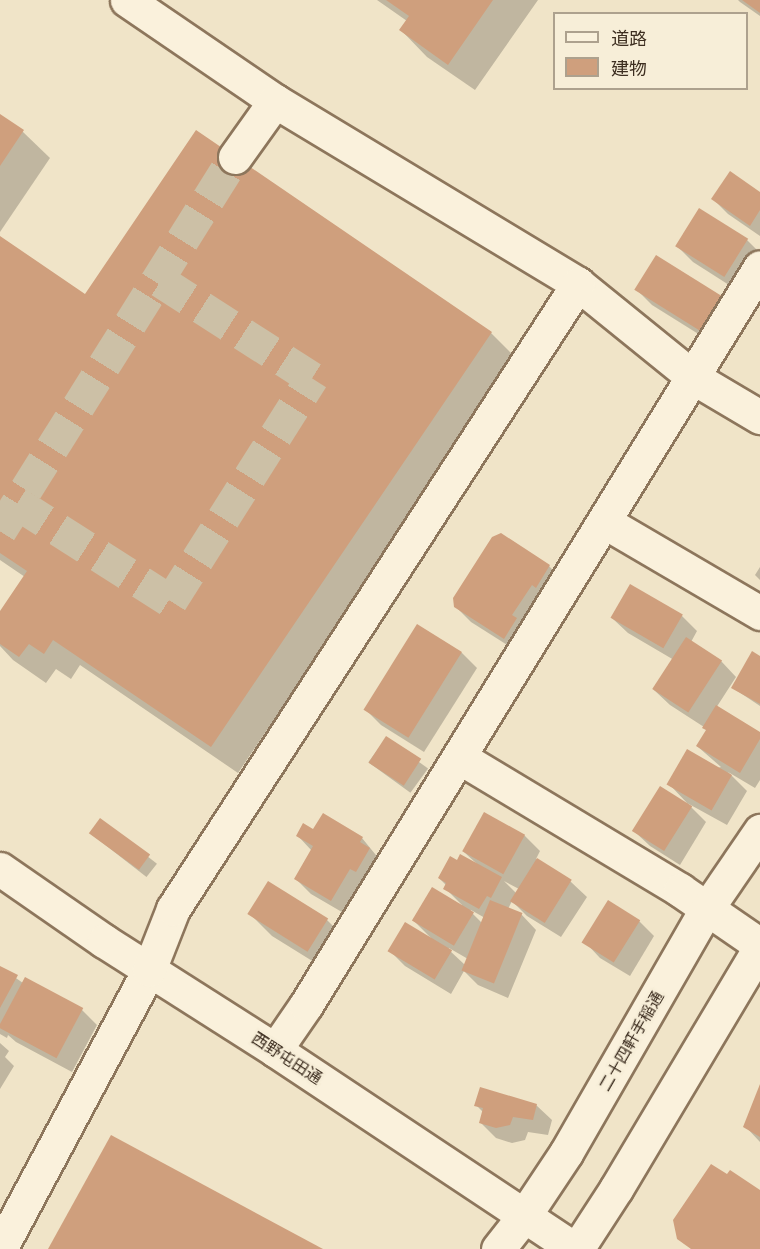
<!DOCTYPE html>
<meta charset="utf-8">
<style>
body{margin:0}
#map{position:relative;width:760px;height:1249px;overflow:hidden;background:#f0e4c8;font-family:"Noto Serif","Noto Sans JP",serif}
div>[style]{position:absolute}
[style*='--x']{left:calc(var(--x)*1px);top:calc(var(--y)*1px);width:calc(var(--w)*1px);rotate:calc(var(--a)*1deg)}
.shadow>*{inset:0;background:#0003;transform-origin:0 0}
.building>*{inset:0;background:#cf9f7d;transform-origin:0 0}
.minor-tunnel>*{height:33px;margin-top:-16.5px;transform-origin:0;background:repeating-linear-gradient(90deg,#ccc0a6 0 33px,transparent 0 49px)}
.roads{filter:drop-shadow(2px 0 #8d765c) drop-shadow(-2px 0 #8d765c) drop-shadow(0 2px #8d765c) drop-shadow(0 -2px #8d765c)}
.minor>*{height:33px;margin:-16.5px;padding:0 16.5px;transform-origin:16.5px;border-radius:16.5px;background:#faf1dc}
span{translate:-50% -50%;white-space:nowrap;text-align:center;line-height:1.15;-webkit-text-stroke:5px #f7eed8;paint-order:stroke}
.street-label{font-size:16px;color:#3d2e20}
.legend{position:absolute;left:553px;top:12px;width:195px;height:78px;box-sizing:border-box;background:#f7eed8;border:2px solid #ada18e;margin:0;padding:8px 10px;list-style:none;font-size:18px;color:#3d2e20}
.legend li{display:flex;align-items:center;gap:12px;height:30px}
.legend b{width:30px;border:2px solid #ada18e}
</style>
<div id="map">
<div class="shadow">
<i style="clip-path:polygon(377px 0,538px 0,475px 90px,427px 57px,401px 30px,407px 21px)"></i>
<i style="clip-path:polygon(738px 0,760px 0,760px 16px,740px 2px)"></i>
<i style="clip-path:polygon(0 116px,23px 132px,50px 158px,0 232px)"></i>
<i style="clip-path:polygon(760px 194px,760px 236px,728px 214px,713px 199px)"></i>
<i style="clip-path:polygon(0 238px,86px 296px,491px 333px,517px 359px,238px 773px,80px 665px,71px 679px,56px 669px,46px 683px,13px 660px,0 646px,0 613px,25px 577px,0 560px)"></i>
<i style="clip-path:polygon(747px 240px,760px 253px,740px 292px,693px 262px,678px 247px)"></i>
<i style="clip-path:polygon(657px 258px,721px 297px,736px 312px,716px 345px,652px 305px,637px 290px)"></i>
<i style="clip-path:polygon(500px 535px,549px 566px,564px 582px,520px 653px,471px 622px,455px 606px)"></i>
<i style="clip-path:polygon(760px 567px,760px 580px,755px 575px)"></i>
<i style="clip-path:polygon(682px 616px,697px 631px,691px 642px,721px 661px,736px 677px,716px 708px,760px 734px,760px 780px,755px 788px,728px 772px,747px 791px,727px 825px,687px 803px,669px 784px,721px 767px,697px 746px,707px 731px,704px 727px,670px 705px,654px 690px,674px 660px,628px 633px,612px 618px)"></i>
<i style="clip-path:polygon(417px 626px,462px 653px,477px 668px,424px 752px,381px 725px,366px 710px)"></i>
<i style="clip-path:polygon(760px 657px,760px 706px,733px 688px)"></i>
<i style="left:386px;top:738px;width:52px;height:30px;rotate:36deg"></i>
<i style="clip-path:polygon(687px 803px,706px 822px,680px 865px,650px 846px,634px 831px)"></i>
<i style="clip-path:polygon(evenodd,485px 814px,525px 836px,540px 851px,536px 859px,571px 882px,587px 897px,561px 937px,527px 916px,512px 901px,508px 909px,521px 914px,536px 930px,508px 998px,478px 985px,464px 971px,451px 994px,405px 966px,390px 951px,432px 939px,414px 921px,462px 905px,445px 888px,446px 885px,439px 878px,457px 862px,477px 864px,464px 852px,485px 814px,504px 881px,519px 889px,516px 893px,504px 881px,485px 814px,471px 910px,485px 918px,482px 923px,470px 911px,471px 910px,485px 814px,449px 948px,468px 959px,465px 965px,448px 949px,449px 948px)"></i>
<i style="left:101px;top:820px;width:71px;height:17px;rotate:38deg"></i>
<i style="clip-path:polygon(313px 831px,362px 838px,384px 865px,347px 915px,311px 894px,296px 879px,312px 851px,298px 836px)"></i>
<i style="clip-path:polygon(269px 883px,327px 920px,349px 942px,330px 972px,272px 936px,250px 914px)"></i>
<i style="clip-path:polygon(639px 921px,654px 936px,630px 976px,600px 958px,585px 942px)"></i>
<i style="clip-path:polygon(0 967px,23px 983px,82px 1010px,97px 1025px,72px 1072px,16px 1042px,8px 1035px,7px 1038px,0 1034px)"></i>
<i style="clip-path:polygon(0 1043px,9px 1051px,5px 1057px,14px 1066px,0 1089px)"></i>
<i style="clip-path:polygon(760px 1089px,760px 1142px,745px 1126px)"></i>
<i style="clip-path:polygon(476px 1105px,536px 1105px,552px 1120px,548px 1135px,528px 1132px,525px 1140px,512px 1143px,496px 1138px,480px 1122px,483px 1112px)"></i>
</div>
<div class="building">
<i style="clip-path:polygon(386px 0,493px 0,448px 65px,399px 30px,409px 16px)"></i>
<i style="clip-path:polygon(742px 0,760px 0,760px 13px)"></i>
<i style="clip-path:polygon(0 114px,24px 130px,0 166px)"></i>
<i style="clip-path:polygon(196px 130px,492px 332px,211px 747px,53px 640px,44px 654px,29px 644px,19px 657px,0 644px,0 611px,27px 571px,0 553px,0 236px,85px 294px)"></i>
<i style="clip-path:polygon(730px 171px,760px 192px,760px 210px,750px 226px,711px 199px)"></i>
<i style="left:699px;top:208px;width:58px;height:45px;rotate:32deg"></i>
<i style="left:656px;top:255px;width:77px;height:41px;rotate:32deg"></i>
<i style="clip-path:polygon(501px 533px,550px 565px,536px 588px,532px 585px,512px 615px,517px 618px,504px 639px,454px 607px,453px 598px,492px 537px)"></i>
<i style="left:630px;top:584px;width:61px;height:39px;rotate:30deg"></i>
<i style="left:417px;top:624px;width:53px;height:101px;rotate:32deg"></i>
<i style="left:686px;top:637px;width:43px;height:62px;rotate:33deg"></i>
<i style="clip-path:polygon(752px 651px,760px 656px,760px 704px,731px 688px)"></i>
<i style="clip-path:polygon(716px 705px,760px 732px,760px 739px,740px 773px,696px 746px,706px 730px,702px 728px)"></i>
<i style="left:386px;top:736px;width:42px;height:32px;rotate:33deg"></i>
<i style="left:687px;top:749px;width:52px;height:41px;rotate:30deg"></i>
<i style="left:660px;top:786px;width:38px;height:53px;rotate:32deg"></i>
<i style="left:484px;top:812px;width:47px;height:45px;rotate:29deg"></i>
<i style="clip-path:polygon(323px 813px,363px 837px,360px 842px,370px 848px,356px 872px,350px 869px,331px 901px,294px 879px,313px 846px,296px 836px,303px 823px,313px 829px)"></i>
<i style="left:100px;top:818px;width:62px;height:19px;rotate:36deg"></i>
<i style="clip-path:polygon(460px 854px,502px 877px,491px 898px,487px 896px,479px 909px,443px 889px,446px 883px,438px 878px,450px 856px,457px 860px)"></i>
<i style="left:537px;top:858px;width:41px;height:51px;rotate:32deg"></i>
<i style="left:268px;top:881px;width:71px;height:39px;rotate:32deg"></i>
<i style="left:432px;top:887px;width:49px;height:39px;rotate:31deg"></i>
<i style="left:490px;top:900px;width:35px;height:76px;rotate:22deg"></i>
<i style="left:608px;top:900px;width:38px;height:50px;rotate:32deg"></i>
<i style="left:405px;top:922px;width:55px;height:34px;rotate:31deg"></i>
<i style="clip-path:polygon(0 966px,18px 975px,0 1008px)"></i>
<i style="left:25px;top:977px;width:66px;height:57px;rotate:28deg"></i>
<i style="clip-path:polygon(760px 1084px,760px 1137px,743px 1127px)"></i>
<i style="clip-path:polygon(480px 1087px,537px 1104px,533px 1120px,513px 1117px,510px 1125px,496px 1128px,479px 1123px,483px 1108px,474px 1106px)"></i>
<i style="clip-path:polygon(111px 1135px,323px 1249px,48px 1249px)"></i>
<i style="clip-path:polygon(711px 1164px,727px 1174px,730px 1170px,760px 1190px,760px 1249px,691px 1249px,677px 1239px,673px 1220px)"></i>
</div>
<div class="minor-tunnel">
<i style="--x:17;--y:503;--w:183;--a:32.5"></i>
<i style="--x:171;--y:601;--w:264;--a:-57.7"></i>
<i style="--x:312;--y:378;--w:183;--a:-147.3"></i>
<i style="--x:0;--y:531;--w:442;--a:-57.9"></i>
</div>
<div class="roads">
<div class="minor">
<i style="--x:127;--y:0;--w:179;--a:34.3"></i>
<i style="--x:275;--y:101;--w:354;--a:31.1"></i>
<i style="--x:578;--y:284;--w:149;--a:39"></i>
<i style="--x:694;--y:378;--w:77;--a:30.6"></i>
<i style="--x:235;--y:157;--w:69;--a:-54.5"></i>
<i style="--x:605;--y:522;--w:180;--a:30.4"></i>
<i style="--x:459;--y:757;--w:258;--a:31"></i>
<i style="--x:680;--y:890;--w:97;--a:34.5"></i>
<i style="--x:0;--y:869;--w:126;--a:34.7"></i>
<i style="--x:104;--y:941;--w:203;--a:32.5"></i>
<i style="--x:275;--y:1050;--w:359;--a:33.6"></i>
<i style="--x:275;--y:1050;--w:55;--a:-55.4"></i>
<i style="--x:306;--y:1005;--w:866;--a:-58.4"></i>
<i style="--x:0;--y:1249;--w:316;--a:-61.9"></i>
<i style="--x:149;--y:970;--w:66;--a:-68.5"></i>
<i style="--x:173;--y:909;--w:745;--a:-57.06"></i>
<i style="--x:498;--y:1249;--w:42;--a:-51.8"></i>
<i style="--x:524;--y:1216;--w:76;--a:-56.3"></i>
<i style="--x:566;--y:1153;--w:280;--a:-60.1"></i>
<i style="--x:706;--y:910;--w:96;--a:-55.6"></i>
<i style="--x:577;--y:1249;--w:72;--a:-57"></i>
<i style="--x:616;--y:1189;--w:282;--a:-59.2"></i>
</div>
</div>
<div class="street-label">
<span style="left:631px;top:1041px;rotate:-60deg">二十四軒手稲通</span>
<span style="left:287px;top:1058px;rotate:33deg">西野屯田通</span>
</div>
<ul class="legend">
<li><b style="height:8px;background:#faf1dc"></b>道路</li>
<li><b style="height:16px;background:#cf9f7d"></b>建物</li>
</ul>
</div>
